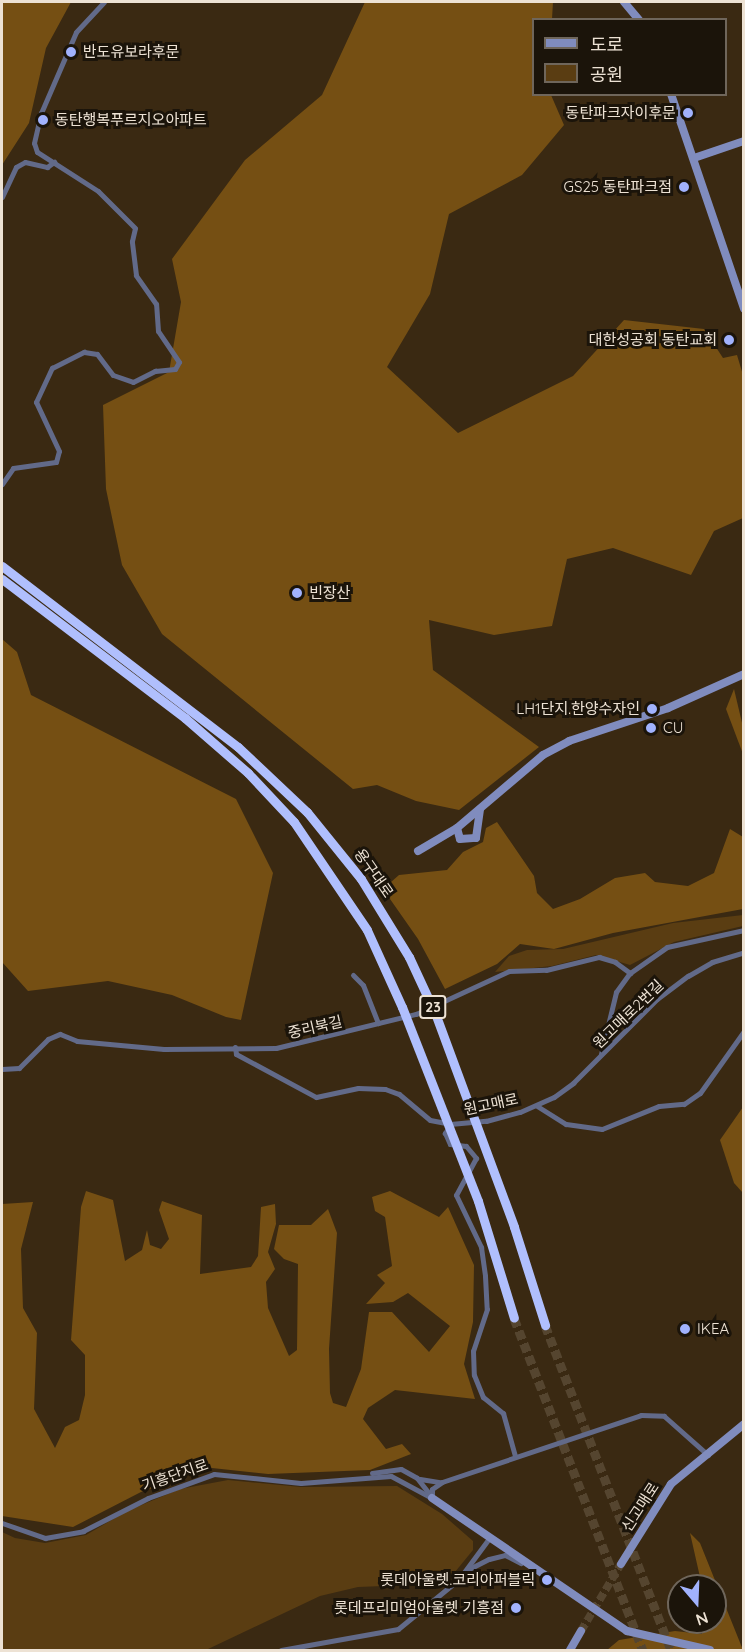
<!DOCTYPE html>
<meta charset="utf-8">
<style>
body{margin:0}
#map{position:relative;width:745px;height:1652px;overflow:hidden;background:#3a2912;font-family:Quicksand,"Noto Sans KR",sans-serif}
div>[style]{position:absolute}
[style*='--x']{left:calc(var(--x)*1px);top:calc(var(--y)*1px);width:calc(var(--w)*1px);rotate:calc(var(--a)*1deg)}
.green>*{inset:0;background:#5a3d12}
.forest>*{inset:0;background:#754f13}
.secondary-tunnel>*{height:8px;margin-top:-4px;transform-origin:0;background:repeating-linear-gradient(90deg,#55452f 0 8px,transparent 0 12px)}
.highway-tunnel>*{height:9px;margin-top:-4.5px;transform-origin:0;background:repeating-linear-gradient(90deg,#55452f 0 9px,transparent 0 13.5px)}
.street>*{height:5px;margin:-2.5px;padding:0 2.5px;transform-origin:2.5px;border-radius:2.5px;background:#626a89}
.secondary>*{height:8px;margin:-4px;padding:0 4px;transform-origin:4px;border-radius:4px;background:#808cbe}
.highway>*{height:9px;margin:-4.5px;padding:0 4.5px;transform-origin:4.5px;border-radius:4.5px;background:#b0bffd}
.highway-bridge>*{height:9px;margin:-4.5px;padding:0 4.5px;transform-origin:4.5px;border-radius:4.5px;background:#b0bffd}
.dots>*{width:16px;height:16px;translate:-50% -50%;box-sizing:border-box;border:3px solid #1b140a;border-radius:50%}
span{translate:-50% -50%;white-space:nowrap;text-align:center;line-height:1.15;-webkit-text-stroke:6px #1b140a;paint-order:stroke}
.shield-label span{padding:2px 4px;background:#1b140a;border:2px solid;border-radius:4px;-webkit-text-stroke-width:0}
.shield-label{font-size:14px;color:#ede2d4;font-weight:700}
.poi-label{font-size:15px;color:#ede2d4}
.left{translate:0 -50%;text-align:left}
.right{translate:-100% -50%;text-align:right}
.street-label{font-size:15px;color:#ede2d4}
.frame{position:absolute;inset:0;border:3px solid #ede2d4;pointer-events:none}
.legend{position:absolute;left:532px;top:18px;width:195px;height:78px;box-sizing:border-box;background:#1b140a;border:2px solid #6f665b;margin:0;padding:8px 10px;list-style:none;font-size:18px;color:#ede2d4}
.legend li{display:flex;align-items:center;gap:12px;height:30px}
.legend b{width:30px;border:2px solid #6f665b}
.north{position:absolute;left:667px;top:1574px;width:60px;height:60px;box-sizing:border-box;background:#1b140a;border:2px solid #6f665b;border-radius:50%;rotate:161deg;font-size:16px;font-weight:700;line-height:24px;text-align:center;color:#ede2d4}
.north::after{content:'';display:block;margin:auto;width:21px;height:27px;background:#a1b2fd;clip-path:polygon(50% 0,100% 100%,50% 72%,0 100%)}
</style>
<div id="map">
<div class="green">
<i style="clip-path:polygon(743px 915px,743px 926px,674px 942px,630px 965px,596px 955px,552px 966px,495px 972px,509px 956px,527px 950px,563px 949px,673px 923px)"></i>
<i style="clip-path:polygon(228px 1480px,301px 1487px,397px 1486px,442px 1514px,473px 1541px,473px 1550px,455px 1572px,409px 1585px,358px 1587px,320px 1596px,206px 1650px,2px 1650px,2px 1532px,15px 1538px,45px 1543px,86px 1535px,127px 1511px,180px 1489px)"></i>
</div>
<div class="forest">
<i style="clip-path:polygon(2px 2px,71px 2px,46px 48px,29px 123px,2px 165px)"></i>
<i style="clip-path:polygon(365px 2px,553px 2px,552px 19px,534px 20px,534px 94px,551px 95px,564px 125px,522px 175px,449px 214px,430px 294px,387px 367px,458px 433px,573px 376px,624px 320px,704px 329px,723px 358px,737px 355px,743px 375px,743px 518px,714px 531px,691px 575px,613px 548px,567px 559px,552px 626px,494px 635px,429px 620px,433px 670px,539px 747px,459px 810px,416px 801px,377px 785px,353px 789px,162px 634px,122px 565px,106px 489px,103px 405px,169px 372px,181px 302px,172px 259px,245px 160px,322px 95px)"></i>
<i style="clip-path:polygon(2px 639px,17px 652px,31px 695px,236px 799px,273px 873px,241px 1020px,226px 1017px,172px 995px,108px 981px,28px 991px,2px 962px)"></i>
<i style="clip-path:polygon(734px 689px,743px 727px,743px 754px,726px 709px)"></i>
<i style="clip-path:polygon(497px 822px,534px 876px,537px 893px,553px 909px,580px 899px,615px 878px,645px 873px,655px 882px,688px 886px,714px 873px,730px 829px,743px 837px,743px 909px,613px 933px,554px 949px,520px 944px,497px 964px,445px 989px,418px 939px,383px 889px,399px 875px,447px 870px,463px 852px,483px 842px,486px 828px)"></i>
<i style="clip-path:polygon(743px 1107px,743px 1193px,734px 1183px,720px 1140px)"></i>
<i style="clip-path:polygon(86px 1191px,113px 1200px,125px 1261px,142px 1250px,147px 1230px,150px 1245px,161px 1249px,169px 1239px,159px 1210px,162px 1201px,202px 1215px,200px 1274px,251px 1267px,258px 1256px,261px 1207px,275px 1204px,276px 1224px,268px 1252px,275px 1269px,266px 1282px,268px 1308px,289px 1356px,297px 1350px,298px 1264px,284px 1259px,274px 1249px,279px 1225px,311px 1225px,328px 1209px,337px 1233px,329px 1349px,330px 1393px,333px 1403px,346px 1407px,361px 1369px,369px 1312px,392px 1312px,429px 1352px,450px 1326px,408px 1293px,393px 1302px,366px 1304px,385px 1283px,377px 1275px,392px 1266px,385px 1217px,375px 1211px,372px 1197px,390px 1191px,439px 1217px,448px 1207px,474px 1265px,473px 1322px,464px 1364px,475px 1399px,395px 1390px,368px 1408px,363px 1419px,386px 1449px,402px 1444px,411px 1454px,370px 1470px,268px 1474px,212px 1468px,141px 1492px,73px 1527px,2px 1516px,2px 1204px,33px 1202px,21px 1249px,23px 1308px,37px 1333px,34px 1409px,55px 1448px,65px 1427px,79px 1420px,85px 1395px,85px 1355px,71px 1340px,81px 1207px)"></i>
<i style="clip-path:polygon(690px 1533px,700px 1543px,743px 1650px,607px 1650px,619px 1640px,675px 1631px,702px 1634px,704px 1622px,715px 1622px,715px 1586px,702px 1586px)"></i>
</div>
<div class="secondary-tunnel">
<i style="--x:581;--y:1631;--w:78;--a:-59.2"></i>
</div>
<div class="highway-tunnel">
<i style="--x:514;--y:1318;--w:356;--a:68.8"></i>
<i style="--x:545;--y:1325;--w:349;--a:68.8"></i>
</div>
<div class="street">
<i style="--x:2;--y:197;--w:33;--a:-65"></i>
<i style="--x:16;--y:167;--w:10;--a:-29"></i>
<i style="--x:25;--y:162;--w:23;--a:13"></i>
<i style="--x:47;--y:167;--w:9;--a:-36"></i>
<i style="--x:2;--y:484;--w:19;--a:-55"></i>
<i style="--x:13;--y:468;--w:43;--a:-7.9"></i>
<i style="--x:56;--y:462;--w:11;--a:-75"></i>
<i style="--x:59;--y:451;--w:54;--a:-115.1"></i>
<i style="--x:36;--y:402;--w:38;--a:-65"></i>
<i style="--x:52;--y:368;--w:36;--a:-27"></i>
<i style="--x:84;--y:352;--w:13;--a:9"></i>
<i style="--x:97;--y:354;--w:26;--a:53"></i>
<i style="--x:113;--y:375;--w:21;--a:19"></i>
<i style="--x:133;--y:382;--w:25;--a:-27"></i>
<i style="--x:155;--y:371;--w:20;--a:-6"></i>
<i style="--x:175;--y:369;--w:8;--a:-60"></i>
<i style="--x:179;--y:362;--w:37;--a:-124"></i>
<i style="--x:158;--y:331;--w:27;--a:-94"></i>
<i style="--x:156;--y:304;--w:35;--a:-125"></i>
<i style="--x:136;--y:275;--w:34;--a:-97"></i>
<i style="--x:132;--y:241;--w:13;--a:-77"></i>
<i style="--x:135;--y:228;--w:52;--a:-135"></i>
<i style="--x:98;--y:191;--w:72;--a:-147.4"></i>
<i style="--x:37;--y:152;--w:9;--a:-108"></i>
<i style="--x:34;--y:143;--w:31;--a:-77"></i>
<i style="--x:41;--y:113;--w:88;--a:-66.6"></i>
<i style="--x:76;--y:32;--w:41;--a:-47"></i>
<i style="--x:353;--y:975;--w:14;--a:45"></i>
<i style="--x:363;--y:985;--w:41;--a:68.5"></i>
<i style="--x:235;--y:1047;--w:7;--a:82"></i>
<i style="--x:236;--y:1054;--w:91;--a:28.3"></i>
<i style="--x:316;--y:1097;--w:43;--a:-12.1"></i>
<i style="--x:358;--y:1088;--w:27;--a:2"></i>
<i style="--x:385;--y:1089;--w:15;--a:20"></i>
<i style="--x:399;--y:1094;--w:40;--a:40"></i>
<i style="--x:430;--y:1120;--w:20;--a:11"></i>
<i style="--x:450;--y:1124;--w:36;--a:-5"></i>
<i style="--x:486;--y:1121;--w:35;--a:-15"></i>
<i style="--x:520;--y:1112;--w:37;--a:-24"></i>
<i style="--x:554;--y:1097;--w:24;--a:-36"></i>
<i style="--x:573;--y:1083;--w:119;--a:-45"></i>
<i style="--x:657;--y:999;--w:39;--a:-37"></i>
<i style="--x:688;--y:976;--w:28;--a:-30"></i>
<i style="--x:712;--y:962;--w:34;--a:-17"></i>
<i style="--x:601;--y:1054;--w:64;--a:-76.4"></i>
<i style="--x:616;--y:992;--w:24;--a:-54"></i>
<i style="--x:630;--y:973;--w:45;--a:-35.1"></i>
<i style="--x:667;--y:947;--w:79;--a:-12.4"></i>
<i style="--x:2;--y:1069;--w:17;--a:-3"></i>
<i style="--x:19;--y:1068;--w:41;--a:-45"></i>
<i style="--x:48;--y:1039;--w:13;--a:-23"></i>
<i style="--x:60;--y:1034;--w:18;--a:22"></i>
<i style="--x:77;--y:1041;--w:87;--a:5.3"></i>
<i style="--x:164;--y:1049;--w:112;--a:-0.5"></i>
<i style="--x:276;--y:1048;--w:144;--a:-13.7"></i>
<i style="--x:416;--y:1014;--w:102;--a:-24.8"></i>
<i style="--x:509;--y:971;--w:37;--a:-2"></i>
<i style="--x:546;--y:970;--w:55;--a:-13.8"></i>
<i style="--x:599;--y:957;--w:17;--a:17"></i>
<i style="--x:615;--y:962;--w:19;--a:36"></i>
<i style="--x:537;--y:1106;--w:34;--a:32"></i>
<i style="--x:566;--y:1124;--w:36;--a:8"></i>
<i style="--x:602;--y:1129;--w:61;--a:-22"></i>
<i style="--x:659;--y:1106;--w:25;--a:-5"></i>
<i style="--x:684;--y:1104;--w:19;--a:-35"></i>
<i style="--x:700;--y:1093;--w:76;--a:-54.6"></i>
<i style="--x:450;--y:1126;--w:9;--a:126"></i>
<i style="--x:445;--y:1133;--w:12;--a:66"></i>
<i style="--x:450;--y:1144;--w:16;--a:7"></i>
<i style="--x:466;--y:1146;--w:16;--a:50"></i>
<i style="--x:476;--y:1158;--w:42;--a:118.4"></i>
<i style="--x:456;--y:1195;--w:58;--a:64.3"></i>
<i style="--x:481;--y:1247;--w:29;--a:82"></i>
<i style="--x:485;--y:1276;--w:33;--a:87"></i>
<i style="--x:487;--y:1309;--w:44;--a:108.4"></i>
<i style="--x:473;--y:1351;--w:24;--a:88"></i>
<i style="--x:474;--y:1375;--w:24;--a:68"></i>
<i style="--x:483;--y:1397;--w:26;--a:39"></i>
<i style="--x:503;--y:1413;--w:45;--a:74.4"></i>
<i style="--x:372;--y:1473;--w:29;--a:-8"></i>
<i style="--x:401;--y:1469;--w:18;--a:29"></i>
<i style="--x:417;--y:1478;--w:23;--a:52"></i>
<i style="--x:420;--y:1479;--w:20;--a:9"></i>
<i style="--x:432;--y:1498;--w:9;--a:-90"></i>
<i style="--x:432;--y:1489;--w:12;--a:-35"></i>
<i style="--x:442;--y:1482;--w:210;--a:-18.6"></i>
<i style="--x:641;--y:1415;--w:23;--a:2"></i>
<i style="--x:664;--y:1416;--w:59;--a:41.6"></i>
<i style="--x:2;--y:1523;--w:46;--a:19.2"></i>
<i style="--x:45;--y:1538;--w:39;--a:-10"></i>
<i style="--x:83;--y:1531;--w:73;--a:-26.9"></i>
<i style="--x:148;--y:1498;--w:70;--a:-20"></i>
<i style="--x:214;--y:1474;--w:87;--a:5.9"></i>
<i style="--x:301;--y:1483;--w:90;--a:-4.4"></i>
<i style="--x:391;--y:1476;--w:47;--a:28.2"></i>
<i style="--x:469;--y:1569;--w:22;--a:-27"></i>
<i style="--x:489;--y:1559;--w:16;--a:-14"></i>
<i style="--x:505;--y:1555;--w:18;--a:27"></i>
<i style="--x:281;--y:1650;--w:119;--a:-10.2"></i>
<i style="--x:398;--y:1629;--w:79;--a:-39.3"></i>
<i style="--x:459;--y:1579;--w:52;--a:-53.6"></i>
</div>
<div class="secondary">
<i style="--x:624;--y:2;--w:23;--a:50"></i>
<i style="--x:671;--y:94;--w:227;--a:71.2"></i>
<i style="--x:694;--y:158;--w:53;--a:-18.8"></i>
<i style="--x:457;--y:828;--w:11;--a:75"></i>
<i style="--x:460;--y:839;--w:16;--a:-4"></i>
<i style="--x:476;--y:838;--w:29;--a:-82"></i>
<i style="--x:418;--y:851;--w:45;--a:-30.5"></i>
<i style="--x:457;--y:828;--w:113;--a:-40.3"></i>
<i style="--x:543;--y:755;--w:30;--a:-28"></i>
<i style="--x:569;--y:741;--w:104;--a:-18.4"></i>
<i style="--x:668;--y:708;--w:83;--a:-24.1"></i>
<i style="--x:432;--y:1498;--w:236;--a:34.3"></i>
<i style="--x:627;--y:1631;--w:85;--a:12.9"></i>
<i style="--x:621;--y:1564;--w:94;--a:-58"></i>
<i style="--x:671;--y:1484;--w:94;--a:-39.4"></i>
<i style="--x:570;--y:1650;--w:22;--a:-60"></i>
</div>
<div class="highway">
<i style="--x:2;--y:566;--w:297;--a:37.5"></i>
<i style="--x:238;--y:747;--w:95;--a:43.3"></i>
<i style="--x:2;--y:579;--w:230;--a:37.2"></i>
<i style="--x:185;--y:718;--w:84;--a:41.1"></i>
<i style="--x:248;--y:773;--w:67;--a:46.8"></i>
<i style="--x:478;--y:1201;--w:122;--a:72.9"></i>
<i style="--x:514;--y:1227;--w:103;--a:72.4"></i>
</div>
<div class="highway-bridge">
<i style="--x:307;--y:812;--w:86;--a:51.1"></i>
<i style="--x:361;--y:879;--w:92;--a:58.4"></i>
<i style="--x:409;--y:957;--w:62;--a:65.1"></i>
<i style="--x:435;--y:1013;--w:228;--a:69.7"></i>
<i style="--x:294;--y:822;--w:130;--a:55.9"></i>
<i style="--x:367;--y:930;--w:85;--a:65.6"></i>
<i style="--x:402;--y:1007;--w:208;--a:68.6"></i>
</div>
<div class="dots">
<i style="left:71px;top:52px;background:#a1b2fd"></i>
<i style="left:688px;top:113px;background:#a1b2fd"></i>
<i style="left:43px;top:120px;background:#a1b2fd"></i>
<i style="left:684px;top:187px;background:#a1b2fd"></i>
<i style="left:729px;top:340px;background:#a1b2fd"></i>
<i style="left:297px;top:593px;background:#a1b2fd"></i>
<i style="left:652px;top:709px;background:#a1b2fd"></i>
<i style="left:651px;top:728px;background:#a1b2fd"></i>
<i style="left:685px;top:1329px;background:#a1b2fd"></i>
<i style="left:547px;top:1580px;background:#a1b2fd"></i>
<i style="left:516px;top:1608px;background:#a1b2fd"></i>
</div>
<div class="shield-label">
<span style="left:433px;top:1007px">23</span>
</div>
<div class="poi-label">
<span class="left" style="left:83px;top:52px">반도유보라후문</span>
<span class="right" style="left:676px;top:113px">동탄파크자이후문</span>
<span class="left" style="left:55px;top:120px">동탄행복푸르지오아파트</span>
<span class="right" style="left:672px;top:187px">GS25 동탄파크점</span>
<span class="right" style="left:717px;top:340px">대한성공회 동탄교회</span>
<span class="left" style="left:309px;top:593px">빈장산</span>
<span class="right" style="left:640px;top:709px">LH1단지.한양수자인</span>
<span class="left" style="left:663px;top:728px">CU</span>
<span class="left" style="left:697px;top:1329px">IKEA</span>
<span class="right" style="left:535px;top:1580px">롯데아울렛.코리아퍼블릭</span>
<span class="right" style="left:504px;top:1608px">롯데프리미엄아울렛 기흥점</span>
</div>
<div class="street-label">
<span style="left:374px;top:873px;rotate:55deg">용구대로</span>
<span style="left:628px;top:1014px;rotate:-44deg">원고매로2번길</span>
<span style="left:315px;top:1027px;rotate:-13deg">중리북길</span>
<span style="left:491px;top:1104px;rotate:-12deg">원고매로</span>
<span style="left:175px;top:1475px;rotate:-19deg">기흥단지로</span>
<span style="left:640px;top:1507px;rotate:-57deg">신고매로</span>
</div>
<div class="frame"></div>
<ul class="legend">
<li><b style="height:8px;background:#808cbe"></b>도로</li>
<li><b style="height:16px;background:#5a3d12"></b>공원</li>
</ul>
<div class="north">N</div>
</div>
